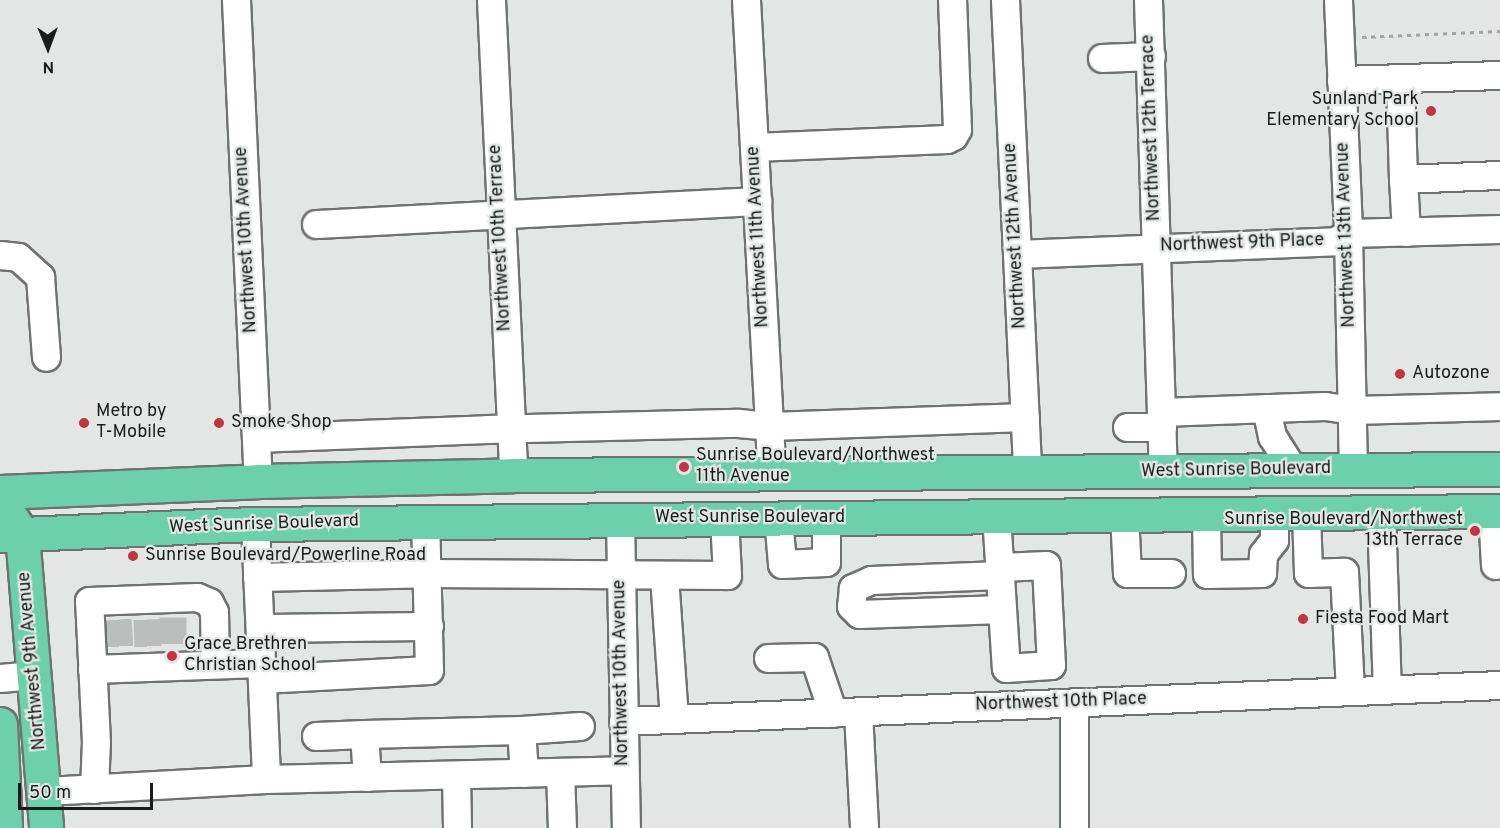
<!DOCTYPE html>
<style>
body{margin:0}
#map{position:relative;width:1500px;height:828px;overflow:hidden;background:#e2e6e4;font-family:Overpass,sans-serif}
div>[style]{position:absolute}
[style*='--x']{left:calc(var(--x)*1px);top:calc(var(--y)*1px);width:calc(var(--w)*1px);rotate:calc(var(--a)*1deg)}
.minor-tunnel>*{height:27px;margin-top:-13.5px;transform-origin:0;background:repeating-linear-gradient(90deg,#babebc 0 27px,transparent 0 41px)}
.path>*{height:3px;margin-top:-1.5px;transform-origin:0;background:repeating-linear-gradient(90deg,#a0a4a2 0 4.5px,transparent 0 9px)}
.roads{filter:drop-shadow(2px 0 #6f7270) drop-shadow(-2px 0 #6f7270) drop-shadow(0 2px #6f7270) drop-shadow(0 -2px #6f7270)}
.minor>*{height:27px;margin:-13.5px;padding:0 13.5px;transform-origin:13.5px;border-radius:13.5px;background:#fff}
.major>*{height:33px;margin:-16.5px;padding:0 16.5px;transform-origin:16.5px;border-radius:16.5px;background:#6bd0ab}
.dots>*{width:16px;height:16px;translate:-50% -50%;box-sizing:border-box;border:3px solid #e2e6e4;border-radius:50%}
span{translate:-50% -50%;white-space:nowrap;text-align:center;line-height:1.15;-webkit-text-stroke:4.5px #e2e6e4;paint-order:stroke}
.poi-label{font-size:18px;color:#1a1c1b}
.right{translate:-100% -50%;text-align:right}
.left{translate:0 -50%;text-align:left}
.street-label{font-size:18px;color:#1a1c1b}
.north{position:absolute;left:18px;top:18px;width:60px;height:60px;-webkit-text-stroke:4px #e2e6e4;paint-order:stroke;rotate:179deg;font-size:16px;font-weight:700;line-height:24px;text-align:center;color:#1a1c1b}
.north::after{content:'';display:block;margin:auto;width:21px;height:27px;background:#1a1c1b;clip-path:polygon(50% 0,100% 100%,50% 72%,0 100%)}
.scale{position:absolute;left:18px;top:783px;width:135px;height:27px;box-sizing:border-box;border:3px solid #1a1c1b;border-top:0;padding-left:8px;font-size:18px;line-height:21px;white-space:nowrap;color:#1a1c1b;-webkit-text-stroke:4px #e2e6e4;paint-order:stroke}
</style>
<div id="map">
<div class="minor-tunnel">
<i style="--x:173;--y:617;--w:30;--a:90"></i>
<i style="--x:118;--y:619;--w:32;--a:86"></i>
<i style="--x:147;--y:619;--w:30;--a:88"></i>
</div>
<div class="path">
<i style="--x:1362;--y:37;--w:138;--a:-2.5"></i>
</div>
<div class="roads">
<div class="minor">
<i style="--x:236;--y:0;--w:482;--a:87.4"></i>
<i style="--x:491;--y:0;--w:476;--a:87.3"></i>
<i style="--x:746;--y:0;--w:474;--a:86.9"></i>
<i style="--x:1005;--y:0;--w:474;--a:87.3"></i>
<i style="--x:1148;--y:0;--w:472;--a:88.2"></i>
<i style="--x:1338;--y:0;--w:233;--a:87.5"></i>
<i style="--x:1348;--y:233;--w:237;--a:88.8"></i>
<i style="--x:1102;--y:58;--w:49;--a:-2.3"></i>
<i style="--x:1400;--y:78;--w:101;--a:88.3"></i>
<i style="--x:1341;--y:80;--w:159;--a:-1.8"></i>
<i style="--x:754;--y:147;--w:193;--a:-2.4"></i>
<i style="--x:947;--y:139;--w:7;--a:-27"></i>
<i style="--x:953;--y:136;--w:8;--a:-60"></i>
<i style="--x:957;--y:129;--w:129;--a:-92.2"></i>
<i style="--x:316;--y:224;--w:442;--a:-3"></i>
<i style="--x:1406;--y:232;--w:53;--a:-93.2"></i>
<i style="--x:1403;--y:179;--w:97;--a:-2.4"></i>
<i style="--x:1017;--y:254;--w:319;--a:-2.3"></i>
<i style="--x:1336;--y:241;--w:14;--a:-34"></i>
<i style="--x:1348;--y:233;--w:152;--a:-1.5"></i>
<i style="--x:0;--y:255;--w:18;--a:6"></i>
<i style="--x:18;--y:257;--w:30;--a:42"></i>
<i style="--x:40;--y:277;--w:80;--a:85.7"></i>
<i style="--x:1266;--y:408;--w:29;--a:78"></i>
<i style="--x:1272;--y:436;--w:41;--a:57.8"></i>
<i style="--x:1161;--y:412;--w:164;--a:-2.1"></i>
<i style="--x:1325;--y:406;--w:27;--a:8"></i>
<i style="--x:1352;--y:410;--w:148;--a:-1.5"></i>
<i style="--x:1127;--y:427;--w:35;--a:0"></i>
<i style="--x:256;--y:438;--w:231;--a:-2.2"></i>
<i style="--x:487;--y:429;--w:251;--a:-1.4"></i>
<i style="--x:738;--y:423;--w:32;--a:5"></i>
<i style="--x:770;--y:426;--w:255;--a:-2"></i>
<i style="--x:1492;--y:511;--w:54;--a:86.8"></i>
<i style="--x:1306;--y:512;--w:61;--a:88.1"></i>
<i style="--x:1308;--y:573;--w:36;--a:-2"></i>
<i style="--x:1344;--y:572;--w:119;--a:87.1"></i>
<i style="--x:1381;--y:512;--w:177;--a:88.1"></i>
<i style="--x:1206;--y:513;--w:61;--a:89.1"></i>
<i style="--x:1207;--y:574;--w:55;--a:-1"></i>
<i style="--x:1262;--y:573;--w:19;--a:-87"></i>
<i style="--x:1263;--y:554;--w:18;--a:-52"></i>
<i style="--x:1274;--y:540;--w:27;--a:-90"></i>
<i style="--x:1124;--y:514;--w:59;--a:87.1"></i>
<i style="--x:1127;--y:573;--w:44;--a:0"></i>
<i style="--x:996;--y:515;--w:153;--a:86.3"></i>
<i style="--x:1006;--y:668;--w:45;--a:-3.8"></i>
<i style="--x:1051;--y:665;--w:100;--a:-92.9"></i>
<i style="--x:1046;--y:565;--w:46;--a:177.5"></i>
<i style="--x:778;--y:517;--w:47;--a:85.1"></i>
<i style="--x:782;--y:564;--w:44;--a:-2.6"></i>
<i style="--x:826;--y:562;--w:45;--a:-90"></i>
<i style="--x:620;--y:519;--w:309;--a:88.9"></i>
<i style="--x:255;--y:524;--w:255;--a:87.5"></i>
<i style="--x:1000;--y:575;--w:129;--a:177.8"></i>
<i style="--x:871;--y:580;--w:20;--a:156"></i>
<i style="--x:853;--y:588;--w:18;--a:96"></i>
<i style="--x:851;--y:606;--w:11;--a:45"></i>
<i style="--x:859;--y:614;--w:143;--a:-2"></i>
<i style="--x:664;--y:576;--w:143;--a:86"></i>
<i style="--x:257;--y:577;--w:170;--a:-1.3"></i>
<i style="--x:427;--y:573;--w:300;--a:0.4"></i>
<i style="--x:727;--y:575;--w:57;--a:-93"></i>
<i style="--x:260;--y:628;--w:169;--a:-0.7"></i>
<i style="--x:768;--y:658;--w:46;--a:-1.2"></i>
<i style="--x:814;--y:657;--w:59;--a:71.3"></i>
<i style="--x:92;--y:669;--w:169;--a:-2"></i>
<i style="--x:0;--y:678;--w:34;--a:-5"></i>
<i style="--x:262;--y:679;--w:167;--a:-3.1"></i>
<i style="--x:429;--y:670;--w:149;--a:-91.5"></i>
<i style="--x:1074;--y:702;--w:126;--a:90"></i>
<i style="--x:858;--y:712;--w:116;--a:87"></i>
<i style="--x:623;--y:721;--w:878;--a:-2.35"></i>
<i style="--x:521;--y:730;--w:59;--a:-3.9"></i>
<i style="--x:316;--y:736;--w:48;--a:-2.4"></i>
<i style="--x:560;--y:772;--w:56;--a:88"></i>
<i style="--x:456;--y:775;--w:53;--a:88.9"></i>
<i style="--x:367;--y:777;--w:43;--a:-94"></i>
<i style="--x:364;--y:734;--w:157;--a:-1.5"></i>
<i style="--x:521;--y:730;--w:43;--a:86"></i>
<i style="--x:94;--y:789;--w:47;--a:-87.6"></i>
<i style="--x:96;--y:742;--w:141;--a:-92.8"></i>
<i style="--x:89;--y:601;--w:108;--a:-2.1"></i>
<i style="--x:197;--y:597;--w:13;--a:23"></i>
<i style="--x:209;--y:602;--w:11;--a:63"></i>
<i style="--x:214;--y:612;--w:52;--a:88.9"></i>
<i style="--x:45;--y:791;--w:221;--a:-3.1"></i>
<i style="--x:266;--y:779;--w:358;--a:-1.4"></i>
</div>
<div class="major">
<i style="--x:0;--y:492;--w:258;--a:-2.4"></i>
<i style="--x:258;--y:481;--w:255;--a:-1.3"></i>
<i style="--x:513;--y:475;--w:987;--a:-0.35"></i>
<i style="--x:10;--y:516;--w:22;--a:56"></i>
<i style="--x:22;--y:534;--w:295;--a:85.3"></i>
<i style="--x:0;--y:535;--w:255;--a:-2.5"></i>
<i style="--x:255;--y:524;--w:1245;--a:-0.6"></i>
<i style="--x:0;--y:724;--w:104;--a:87.2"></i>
</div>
</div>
<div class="dots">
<i style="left:1431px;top:111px;background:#c4343f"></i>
<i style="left:1400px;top:374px;background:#c4343f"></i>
<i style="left:84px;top:423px;background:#c4343f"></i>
<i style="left:219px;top:423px;background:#c4343f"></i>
<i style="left:684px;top:467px;background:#c4343f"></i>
<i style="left:1475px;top:531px;background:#c4343f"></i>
<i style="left:133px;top:556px;background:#c4343f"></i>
<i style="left:1303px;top:619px;background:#c4343f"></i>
<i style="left:172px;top:656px;background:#c4343f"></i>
</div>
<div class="poi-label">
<span class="right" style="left:1419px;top:111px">Sunland Park<br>Elementary School</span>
<span class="left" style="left:1412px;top:374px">Autozone</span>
<span class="left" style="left:96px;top:423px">Metro by<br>T-Mobile</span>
<span class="left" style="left:231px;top:423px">Smoke Shop</span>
<span class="left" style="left:696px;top:467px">Sunrise Boulevard/Northwest<br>11th Avenue</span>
<span class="right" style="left:1463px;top:531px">Sunrise Boulevard/Northwest<br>13th Terrace</span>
<span class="left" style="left:145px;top:556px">Sunrise Boulevard/Powerline Road</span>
<span class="left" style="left:1315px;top:619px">Fiesta Food Mart</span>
<span class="left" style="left:184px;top:656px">Grace Brethren<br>Christian School</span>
</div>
<div class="street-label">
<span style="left:1152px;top:128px;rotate:-92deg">Northwest 12th Terrace</span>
<span style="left:1347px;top:235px;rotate:-92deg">Northwest 13th Avenue</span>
<span style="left:1016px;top:236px;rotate:-93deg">Northwest 12th Avenue</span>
<span style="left:759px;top:237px;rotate:-93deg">Northwest 11th Avenue</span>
<span style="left:501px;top:238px;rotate:-93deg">Northwest 10th Terrace</span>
<span style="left:247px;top:240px;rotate:-93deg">Northwest 10th Avenue</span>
<span style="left:1242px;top:244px;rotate:-2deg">Northwest 9th Place</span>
<span style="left:1236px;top:471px;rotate:-1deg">West Sunrise Boulevard</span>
<span style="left:750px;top:518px">West Sunrise Boulevard</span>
<span style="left:264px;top:525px;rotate:-2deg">West Sunrise Boulevard</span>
<span style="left:33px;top:661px;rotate:-95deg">Northwest 9th Avenue</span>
<span style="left:622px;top:673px;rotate:-91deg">Northwest 10th Avenue</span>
<span style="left:1061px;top:703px;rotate:-2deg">Northwest 10th Place</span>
</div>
<div class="north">N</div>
<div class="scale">50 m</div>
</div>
